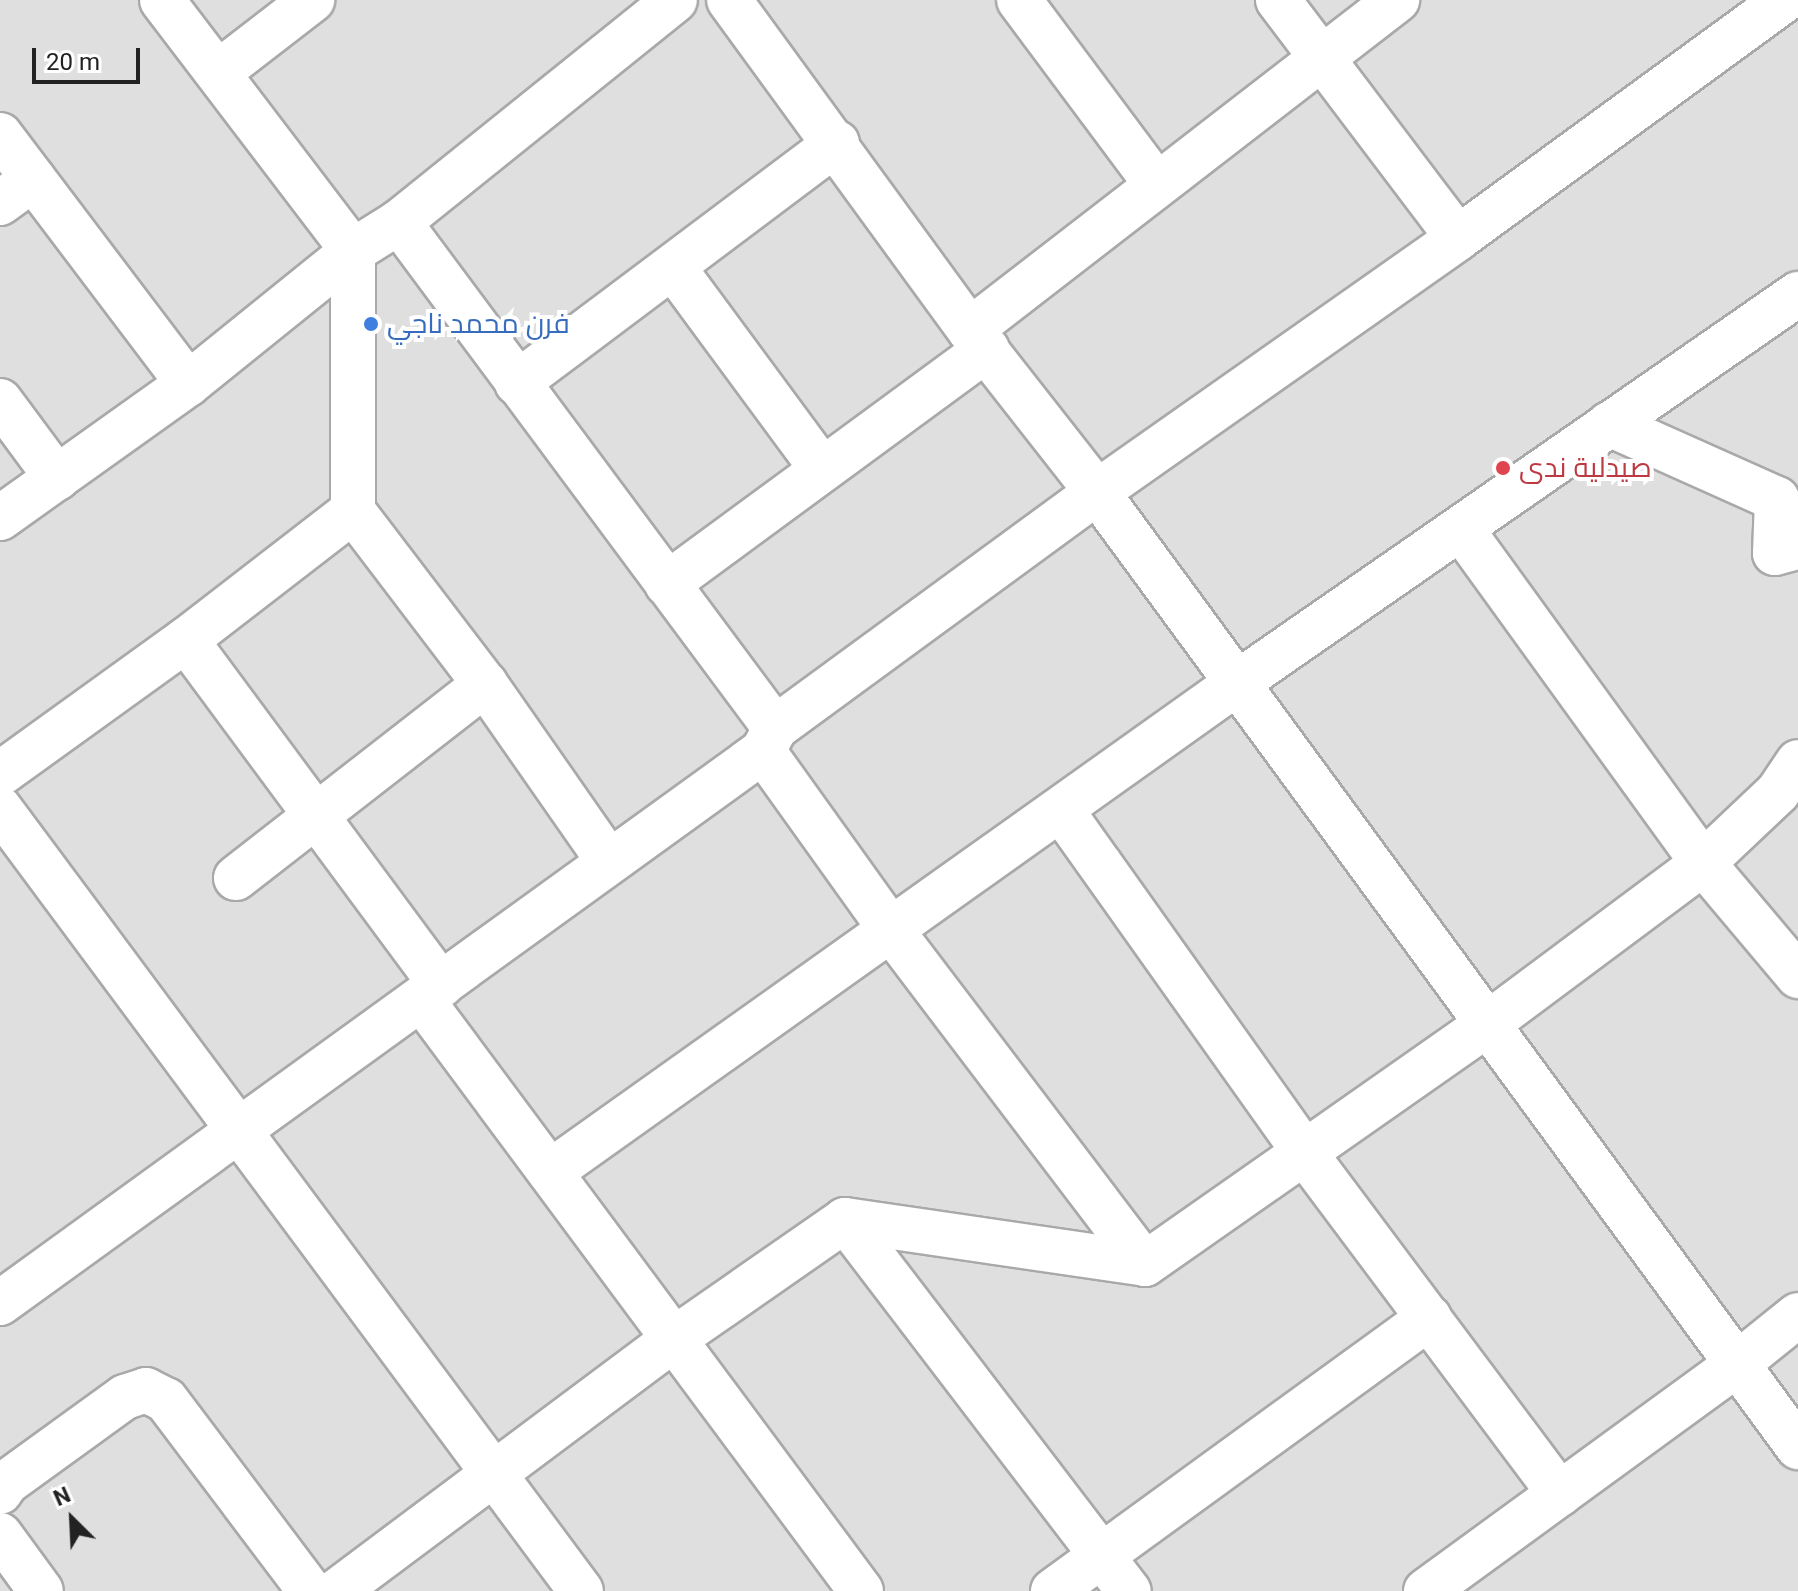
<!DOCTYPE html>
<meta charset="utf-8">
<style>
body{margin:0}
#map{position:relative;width:1798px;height:1591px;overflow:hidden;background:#f2efe9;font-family:Roboto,Cairo,sans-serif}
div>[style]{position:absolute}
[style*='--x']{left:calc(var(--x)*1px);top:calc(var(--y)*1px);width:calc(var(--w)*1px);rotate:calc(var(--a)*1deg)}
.residential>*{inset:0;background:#e0dfdf;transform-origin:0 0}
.roads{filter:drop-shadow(2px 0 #a9a9a9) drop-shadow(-2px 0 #a9a9a9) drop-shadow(0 2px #a9a9a9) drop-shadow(0 -2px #a9a9a9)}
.minor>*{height:44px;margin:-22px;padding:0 22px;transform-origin:22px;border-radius:22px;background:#fff}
.dots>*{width:22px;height:22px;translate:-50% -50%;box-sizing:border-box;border:4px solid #fff;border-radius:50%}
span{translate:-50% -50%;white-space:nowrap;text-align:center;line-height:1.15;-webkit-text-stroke:8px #fff;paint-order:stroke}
.shop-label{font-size:28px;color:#366cbe}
.left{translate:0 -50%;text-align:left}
.health-label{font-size:28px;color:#be3a42}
.north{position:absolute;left:32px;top:1479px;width:80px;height:80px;-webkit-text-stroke:6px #fff;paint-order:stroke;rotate:336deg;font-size:22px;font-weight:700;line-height:32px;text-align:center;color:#222}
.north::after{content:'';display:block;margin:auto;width:28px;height:36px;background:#222;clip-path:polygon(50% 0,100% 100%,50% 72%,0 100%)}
.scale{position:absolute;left:32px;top:48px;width:108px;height:36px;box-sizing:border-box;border:4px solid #222;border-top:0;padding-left:10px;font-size:24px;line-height:28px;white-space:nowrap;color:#222;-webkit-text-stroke:6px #fff;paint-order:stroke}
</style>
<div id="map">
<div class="residential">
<i style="left:0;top:0;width:1798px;height:1591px"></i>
</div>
<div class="roads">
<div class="minor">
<i style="--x:729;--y:0;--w:409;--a:53.9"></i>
<i style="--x:970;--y:330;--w:206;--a:51.9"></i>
<i style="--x:1097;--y:492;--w:1185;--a:53.72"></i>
<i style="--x:1019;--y:0;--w:229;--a:53.3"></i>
<i style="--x:1278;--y:0;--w:298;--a:52.9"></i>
<i style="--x:219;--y:72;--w:118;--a:-37.7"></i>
<i style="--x:0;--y:135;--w:312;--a:52.9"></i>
<i style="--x:0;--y:203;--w:41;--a:-36"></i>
<i style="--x:399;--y:222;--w:630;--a:53.38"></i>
<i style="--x:673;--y:267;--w:251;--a:53.6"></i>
<i style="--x:970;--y:330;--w:540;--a:-37.7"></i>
<i style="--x:517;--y:383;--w:400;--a:-36.9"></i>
<i style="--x:0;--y:401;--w:96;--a:53.5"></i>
<i style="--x:1609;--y:424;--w:184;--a:24.1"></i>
<i style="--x:1777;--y:499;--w:54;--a:92.1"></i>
<i style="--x:1775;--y:553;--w:24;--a:-15"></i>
<i style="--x:353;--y:511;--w:218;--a:52.7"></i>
<i style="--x:485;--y:684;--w:215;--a:55.1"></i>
<i style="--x:0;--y:518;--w:231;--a:-35.5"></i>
<i style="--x:188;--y:384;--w:212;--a:-38.9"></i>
<i style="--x:353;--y:251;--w:315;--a:-127.3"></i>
<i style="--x:1462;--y:530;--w:411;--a:54.1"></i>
<i style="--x:1703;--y:863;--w:148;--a:49.9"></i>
<i style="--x:667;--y:584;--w:397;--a:-36.3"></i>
<i style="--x:186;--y:640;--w:429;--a:53.5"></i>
<i style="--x:763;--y:751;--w:221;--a:54.4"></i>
<i style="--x:892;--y:931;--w:418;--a:52.8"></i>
<i style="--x:0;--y:774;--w:229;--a:-35.8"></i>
<i style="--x:186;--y:640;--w:211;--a:-37.7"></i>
<i style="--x:353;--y:511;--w:260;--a:-90"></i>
<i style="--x:353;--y:251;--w:54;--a:-32.2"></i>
<i style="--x:399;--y:222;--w:354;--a:-38.8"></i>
<i style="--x:0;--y:809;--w:974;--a:53.39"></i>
<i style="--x:1062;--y:811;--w:418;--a:54.6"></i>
<i style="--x:1304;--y:1152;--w:427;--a:53.2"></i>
<i style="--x:236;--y:878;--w:316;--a:-37.9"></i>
<i style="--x:422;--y:1000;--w:736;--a:53.39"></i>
<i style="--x:550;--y:1172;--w:843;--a:-35.44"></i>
<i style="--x:1237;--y:683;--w:683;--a:-34.74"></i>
<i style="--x:845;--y:1220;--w:467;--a:52.6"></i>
<i style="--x:0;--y:1303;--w:942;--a:-35.88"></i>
<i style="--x:763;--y:751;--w:26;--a:-62"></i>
<i style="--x:775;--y:728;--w:399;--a:-36.2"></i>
<i style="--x:1097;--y:492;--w:441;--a:-35.1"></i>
<i style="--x:1458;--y:238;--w:404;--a:-36.1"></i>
<i style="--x:0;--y:1492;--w:11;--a:-56"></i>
<i style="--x:6;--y:1483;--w:147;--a:-35.9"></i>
<i style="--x:125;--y:1397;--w:22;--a:-18"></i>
<i style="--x:146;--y:1390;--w:22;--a:27"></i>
<i style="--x:166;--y:1400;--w:239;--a:53"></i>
<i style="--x:0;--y:1535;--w:69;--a:53.8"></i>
<i style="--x:337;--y:1591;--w:421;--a:-36.8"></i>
<i style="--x:674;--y:1339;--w:208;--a:-34.8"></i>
<i style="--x:845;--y:1220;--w:303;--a:8.3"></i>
<i style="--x:1145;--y:1264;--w:416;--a:-35"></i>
<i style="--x:1486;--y:1025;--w:271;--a:-36.7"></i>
<i style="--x:1703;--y:863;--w:103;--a:-43.4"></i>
<i style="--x:1778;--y:792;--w:36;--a:-56"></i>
<i style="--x:1053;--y:1591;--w:465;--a:-36"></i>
<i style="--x:1426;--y:1591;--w:385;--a:-36.1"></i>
<i style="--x:1737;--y:1364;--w:78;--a:-38.8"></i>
</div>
</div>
<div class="dots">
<i style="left:371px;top:324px;background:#3f7fe0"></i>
<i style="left:1503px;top:468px;background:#e0444e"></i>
</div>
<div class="shop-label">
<span class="left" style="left:387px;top:324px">فرن محمد ناجي</span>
</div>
<div class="health-label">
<span class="left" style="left:1519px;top:468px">صيدلية ندى</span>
</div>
<div class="north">N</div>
<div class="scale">20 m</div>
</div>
